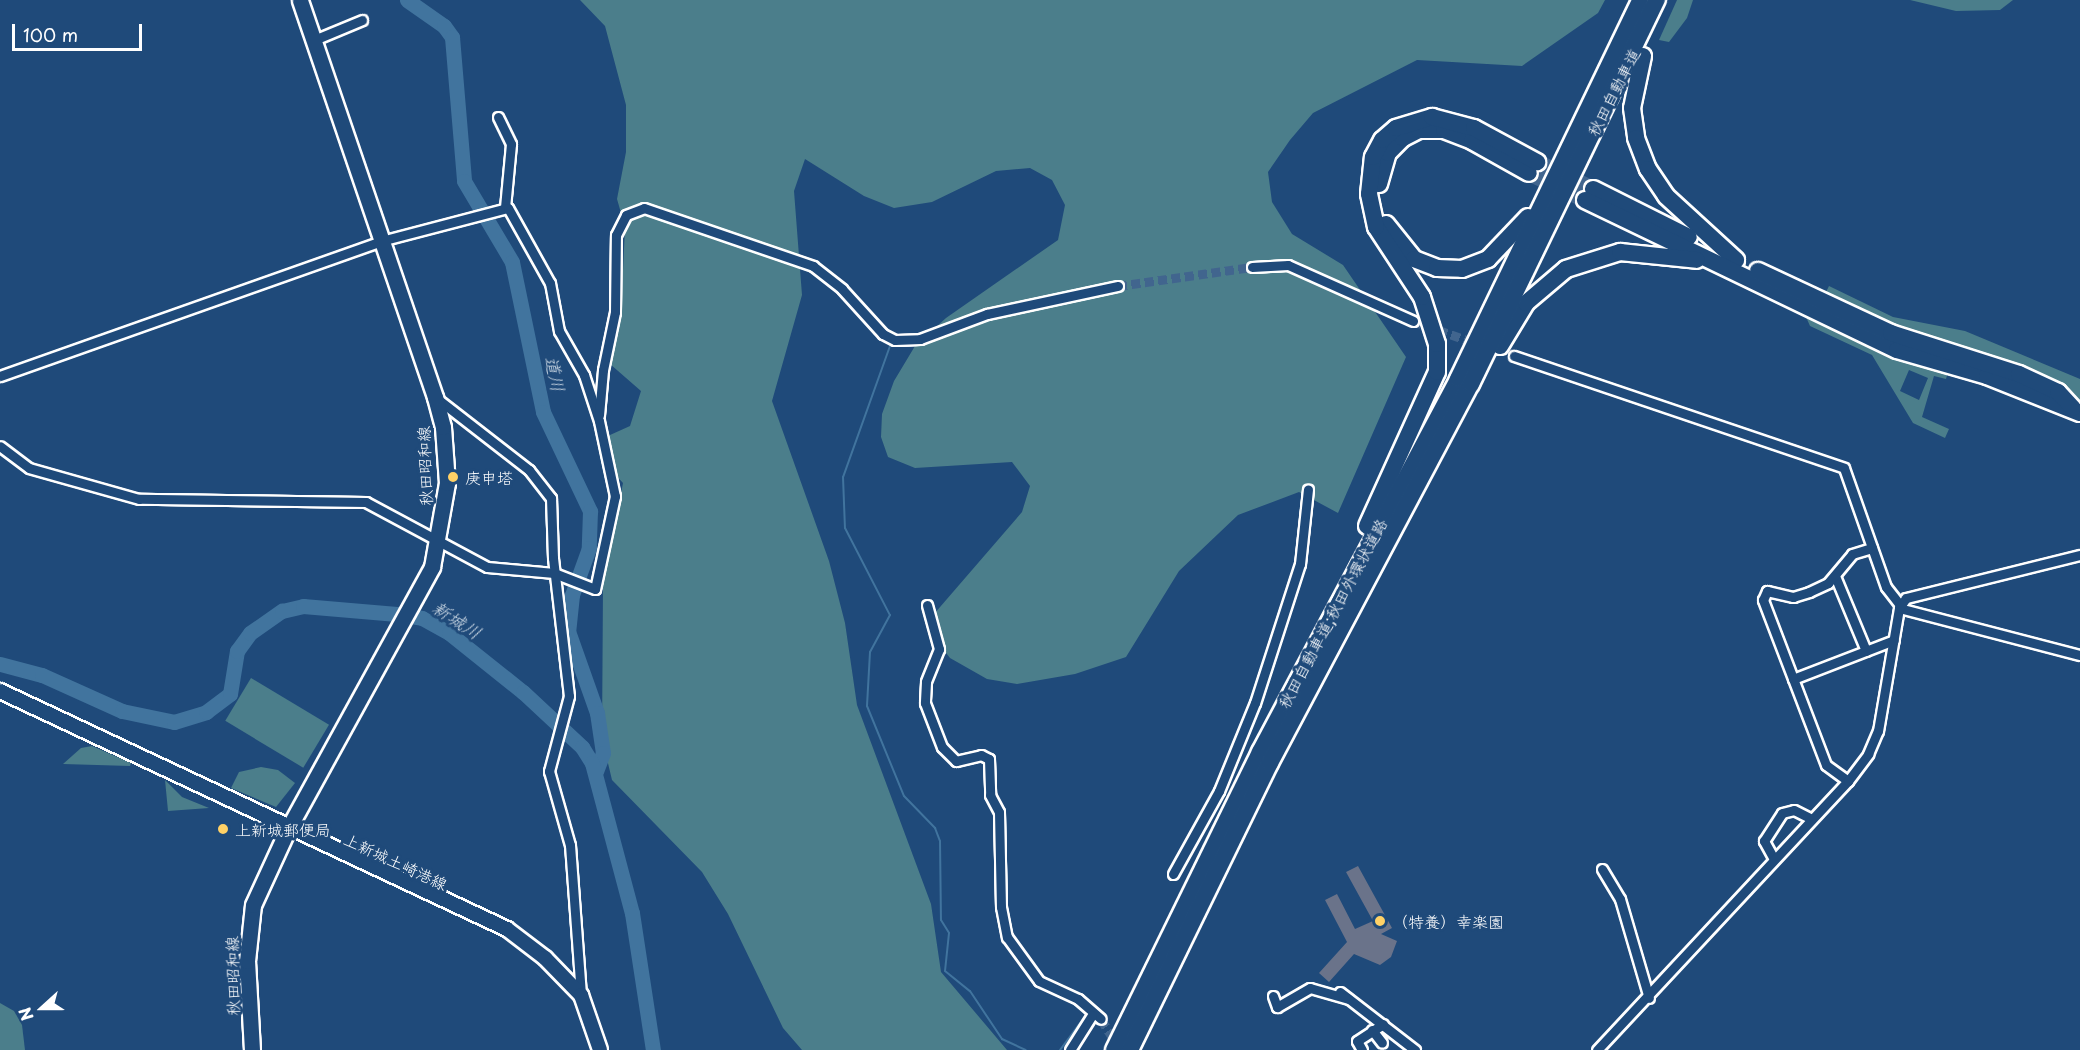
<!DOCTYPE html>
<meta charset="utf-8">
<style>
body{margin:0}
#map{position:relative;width:2080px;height:1050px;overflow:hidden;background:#1f4a7a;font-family:"Playpen Sans","Klee One",sans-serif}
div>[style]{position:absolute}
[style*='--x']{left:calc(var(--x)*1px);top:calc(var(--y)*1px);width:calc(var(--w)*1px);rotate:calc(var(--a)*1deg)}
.green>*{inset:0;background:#4b7e8b;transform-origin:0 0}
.stream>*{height:2px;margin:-1px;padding:0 1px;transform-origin:1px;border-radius:1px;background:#41749e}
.river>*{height:15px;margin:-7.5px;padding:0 7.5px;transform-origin:7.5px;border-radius:7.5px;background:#41749e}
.building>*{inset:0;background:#6a738a}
.minor-tunnel>*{height:9px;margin-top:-4.5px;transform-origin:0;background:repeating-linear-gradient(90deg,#41658e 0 9px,transparent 0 13.5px)}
.motorway-tunnel>*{height:16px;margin-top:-8px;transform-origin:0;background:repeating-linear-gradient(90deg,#41658e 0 16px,transparent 0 24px)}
.roads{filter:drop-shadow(2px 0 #fff) drop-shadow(-2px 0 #fff) drop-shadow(0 2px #fff) drop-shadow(0 -2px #fff)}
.minor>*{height:9px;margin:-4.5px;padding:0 4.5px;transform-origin:4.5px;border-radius:4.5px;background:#1f4a7a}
.secondary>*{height:14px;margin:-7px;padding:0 7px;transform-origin:7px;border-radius:7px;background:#1f4a7a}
.primary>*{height:15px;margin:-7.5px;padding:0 7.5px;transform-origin:7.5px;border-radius:7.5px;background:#1f4a7a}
.motorway>*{height:16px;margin:-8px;padding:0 8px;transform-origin:8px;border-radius:8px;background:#1f4a7a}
.dots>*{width:16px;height:16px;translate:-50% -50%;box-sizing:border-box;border:3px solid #1f4a7a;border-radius:50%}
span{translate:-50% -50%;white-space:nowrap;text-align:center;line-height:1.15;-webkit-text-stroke:6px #1f4a7a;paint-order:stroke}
.street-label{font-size:16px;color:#fff}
.poi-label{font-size:16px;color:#fff}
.left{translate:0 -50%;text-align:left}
.water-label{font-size:18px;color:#d0dce7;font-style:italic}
.north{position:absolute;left:12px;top:978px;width:60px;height:60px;-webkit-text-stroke:4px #1f4a7a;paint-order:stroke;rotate:249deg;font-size:16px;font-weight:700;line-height:24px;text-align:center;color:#fff}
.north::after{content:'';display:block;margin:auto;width:21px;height:27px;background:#fff;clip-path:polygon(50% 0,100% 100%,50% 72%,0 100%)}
.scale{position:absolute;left:12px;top:24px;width:130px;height:27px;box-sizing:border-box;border:3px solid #fff;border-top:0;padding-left:8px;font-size:18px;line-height:21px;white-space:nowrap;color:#fff;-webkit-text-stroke:4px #1f4a7a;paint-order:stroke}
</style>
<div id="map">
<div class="green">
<i style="clip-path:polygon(580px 0,1605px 0,1598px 13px,1522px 66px,1417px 60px,1313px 113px,1290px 140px,1268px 172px,1272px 202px,1292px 234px,1343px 265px,1406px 357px,1338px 513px,1299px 492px,1238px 515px,1179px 571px,1126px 657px,1075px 674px,1017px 684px,987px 679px,950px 658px,933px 636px,934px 614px,1022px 512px,1030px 486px,1012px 462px,915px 468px,888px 457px,881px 437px,882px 414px,894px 381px,915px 346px,946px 318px,1058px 240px,1065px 205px,1052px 180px,1030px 168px,996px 171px,932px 202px,894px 208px,864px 196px,805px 159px,794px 191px,802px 295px,772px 401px,829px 561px,845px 623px,857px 705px,931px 904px,941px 972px,1007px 1050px,802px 1050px,783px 1028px,728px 914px,702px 872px,612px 780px,602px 738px,603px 584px,623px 483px,600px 458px,610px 435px,630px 426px,641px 391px,610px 364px,621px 315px,625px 227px,617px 199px,626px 152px,626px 105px,605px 26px)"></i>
<i style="clip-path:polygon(1677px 0,1693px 0,1687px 18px,1669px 42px,1659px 40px)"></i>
<i style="clip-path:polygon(1910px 0,2013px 0,2000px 10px,1956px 11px)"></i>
<i style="clip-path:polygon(1829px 286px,1893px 317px,1965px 331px,2080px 379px,2080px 403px,2058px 386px,1978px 351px,1908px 332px,1826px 292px)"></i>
<i style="clip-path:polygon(evenodd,1806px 317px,1913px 364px,1948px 372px,1946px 379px,1934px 376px,1922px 417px,1949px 429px,1945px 438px,1913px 423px,1872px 355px,1810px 326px,1806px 317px,1909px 370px,1928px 378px,1919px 400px,1900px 391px,1909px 370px)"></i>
<i style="left:251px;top:678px;width:91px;height:50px;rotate:31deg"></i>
<i style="clip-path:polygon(92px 746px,131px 763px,130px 766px,63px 764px,81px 748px)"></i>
<i style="clip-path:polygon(261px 767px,278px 770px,295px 783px,276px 807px,231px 788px,239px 772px)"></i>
<i style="clip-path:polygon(165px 780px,182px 797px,209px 808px,168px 811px)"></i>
<i style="clip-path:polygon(0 1003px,14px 1011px,22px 1025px,25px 1050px,0 1050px)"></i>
</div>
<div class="stream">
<i style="--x:890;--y:346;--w:139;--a:109.7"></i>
<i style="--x:843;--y:477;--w:51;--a:87.8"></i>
<i style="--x:845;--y:528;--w:98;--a:62.7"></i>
<i style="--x:890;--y:615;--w:42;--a:118.4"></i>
<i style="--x:870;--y:652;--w:54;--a:93.2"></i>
<i style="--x:867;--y:706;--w:97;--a:67.7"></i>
<i style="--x:904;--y:796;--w:45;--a:45.9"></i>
<i style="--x:935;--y:828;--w:14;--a:69"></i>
<i style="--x:940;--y:841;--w:79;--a:89.3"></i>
<i style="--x:941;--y:920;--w:15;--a:58"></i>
<i style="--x:949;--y:933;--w:38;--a:96"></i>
<i style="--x:945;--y:971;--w:32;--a:39"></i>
<i style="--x:970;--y:991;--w:58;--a:56.3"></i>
<i style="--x:1002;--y:1039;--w:26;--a:25"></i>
<i style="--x:1060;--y:1050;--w:44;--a:-53.4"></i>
</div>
<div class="river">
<i style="--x:407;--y:0;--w:45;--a:35.1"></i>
<i style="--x:444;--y:26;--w:14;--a:54"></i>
<i style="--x:452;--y:37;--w:144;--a:85.2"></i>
<i style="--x:464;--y:181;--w:94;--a:59.3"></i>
<i style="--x:512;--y:262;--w:153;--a:78.3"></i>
<i style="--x:543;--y:412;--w:110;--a:64.6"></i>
<i style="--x:590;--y:511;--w:37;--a:92"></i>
<i style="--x:589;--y:548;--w:50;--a:109.9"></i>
<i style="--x:572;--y:595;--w:36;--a:96"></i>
<i style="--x:568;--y:631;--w:87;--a:70.5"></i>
<i style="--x:597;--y:713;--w:40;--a:81.5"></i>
<i style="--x:603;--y:753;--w:19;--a:111"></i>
<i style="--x:0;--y:664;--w:43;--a:14.7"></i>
<i style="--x:42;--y:675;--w:88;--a:24.2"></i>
<i style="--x:122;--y:711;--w:53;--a:11.9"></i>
<i style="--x:174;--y:722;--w:34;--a:-17"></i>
<i style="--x:206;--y:712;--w:30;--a:-37"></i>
<i style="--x:230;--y:694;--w:44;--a:-80.8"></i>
<i style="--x:237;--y:651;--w:22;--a:-54"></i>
<i style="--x:250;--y:633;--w:39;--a:-35"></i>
<i style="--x:282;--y:611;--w:22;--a:-13"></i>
<i style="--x:303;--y:606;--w:94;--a:4.9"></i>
<i style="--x:397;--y:614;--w:25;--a:9"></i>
<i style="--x:422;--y:618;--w:31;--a:29"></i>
<i style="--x:449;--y:633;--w:95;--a:38.6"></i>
<i style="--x:523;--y:692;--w:81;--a:43"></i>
<i style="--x:582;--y:747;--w:19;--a:58"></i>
<i style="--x:592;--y:763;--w:155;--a:75.1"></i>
<i style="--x:632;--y:913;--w:139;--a:81.3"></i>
</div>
<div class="building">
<i style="clip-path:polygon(1358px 866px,1392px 928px,1381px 934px,1397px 941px,1391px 957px,1380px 965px,1354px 954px,1329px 982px,1319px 973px,1347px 942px,1325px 900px,1337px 894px,1355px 929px,1373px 921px,1346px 872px)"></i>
</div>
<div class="minor-tunnel">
<i style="--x:1118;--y:286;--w:135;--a:-8.1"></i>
<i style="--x:1413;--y:321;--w:69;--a:19.5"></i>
<i style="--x:1101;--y:1019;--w:32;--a:58"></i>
</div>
<div class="motorway-tunnel">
<i style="--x:1537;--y:162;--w:62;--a:25.7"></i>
<i style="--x:1529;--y:173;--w:62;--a:25.7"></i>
</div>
<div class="roads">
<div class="minor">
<i style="--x:314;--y:40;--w:52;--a:-22.6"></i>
<i style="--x:498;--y:117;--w:30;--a:64"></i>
<i style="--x:511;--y:144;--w:64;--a:95.4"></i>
<i style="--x:1252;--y:267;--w:36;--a:-3"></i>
<i style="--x:1288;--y:265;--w:137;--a:24.1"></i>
<i style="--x:1514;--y:356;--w:348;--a:18.7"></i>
<i style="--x:1844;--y:468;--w:126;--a:70.6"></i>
<i style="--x:1886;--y:587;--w:23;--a:52"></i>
<i style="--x:0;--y:376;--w:404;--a:-19.5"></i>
<i style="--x:381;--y:241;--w:131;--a:-14.6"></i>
<i style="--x:508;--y:208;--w:86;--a:60.8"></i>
<i style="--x:550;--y:283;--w:49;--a:79.4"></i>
<i style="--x:559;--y:331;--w:51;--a:60.4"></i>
<i style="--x:584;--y:375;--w:48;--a:71.9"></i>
<i style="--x:599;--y:421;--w:77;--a:78"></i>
<i style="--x:615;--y:496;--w:95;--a:102.1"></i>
<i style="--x:595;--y:589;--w:44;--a:-158.7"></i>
<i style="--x:554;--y:573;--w:67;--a:-174.9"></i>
<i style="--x:487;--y:567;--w:137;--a:-151.8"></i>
<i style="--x:366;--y:502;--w:227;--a:-179.2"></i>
<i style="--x:139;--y:499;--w:114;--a:-164.3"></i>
<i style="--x:29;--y:468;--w:36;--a:-143"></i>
<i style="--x:435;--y:397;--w:119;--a:37.8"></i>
<i style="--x:529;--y:470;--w:36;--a:52"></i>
<i style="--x:551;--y:498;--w:60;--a:88.1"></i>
<i style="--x:553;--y:558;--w:139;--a:83.4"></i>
<i style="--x:569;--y:696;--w:78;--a:104.9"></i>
<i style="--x:549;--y:771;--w:77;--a:74.2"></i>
<i style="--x:570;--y:845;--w:150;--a:85.8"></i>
<i style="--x:599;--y:415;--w:45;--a:-84.9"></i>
<i style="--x:603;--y:370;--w:59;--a:-78.3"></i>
<i style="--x:615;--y:312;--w:77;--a:-89.3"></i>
<i style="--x:616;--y:235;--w:22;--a:-63"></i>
<i style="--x:626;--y:215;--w:19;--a:-21"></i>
<i style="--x:644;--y:208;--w:179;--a:18.9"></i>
<i style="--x:813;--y:266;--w:37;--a:38"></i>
<i style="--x:842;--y:289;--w:61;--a:47.7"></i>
<i style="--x:883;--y:334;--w:13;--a:27"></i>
<i style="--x:895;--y:340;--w:25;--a:-2"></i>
<i style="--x:920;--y:339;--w:72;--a:-20.5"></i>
<i style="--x:987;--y:314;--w:134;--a:-12.1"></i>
<i style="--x:1835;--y:576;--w:81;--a:67.5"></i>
<i style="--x:927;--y:605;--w:46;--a:74.7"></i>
<i style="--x:939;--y:649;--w:35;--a:112"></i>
<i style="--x:926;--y:682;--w:21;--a:93"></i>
<i style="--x:925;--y:703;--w:47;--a:68.9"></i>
<i style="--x:942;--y:747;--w:20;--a:45"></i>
<i style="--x:956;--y:761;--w:26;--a:-13"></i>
<i style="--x:981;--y:755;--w:9;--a:27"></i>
<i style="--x:989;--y:759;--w:36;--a:88"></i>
<i style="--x:990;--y:795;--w:19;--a:62"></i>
<i style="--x:999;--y:812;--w:95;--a:88.8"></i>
<i style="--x:1001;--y:907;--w:31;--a:79"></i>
<i style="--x:1007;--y:937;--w:54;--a:54"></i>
<i style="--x:1039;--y:981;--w:43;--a:24.8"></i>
<i style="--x:1078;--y:999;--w:30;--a:41"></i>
<i style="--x:1899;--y:608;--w:187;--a:14.6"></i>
<i style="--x:1793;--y:679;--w:108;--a:-21.1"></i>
<i style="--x:1848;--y:781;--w:27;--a:-144"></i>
<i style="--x:1826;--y:765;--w:177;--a:-110.9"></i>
<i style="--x:1763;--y:600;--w:10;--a:-66"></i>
<i style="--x:1767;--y:591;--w:27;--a:13"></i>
<i style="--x:1793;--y:597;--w:17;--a:-17"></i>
<i style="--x:1809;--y:592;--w:21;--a:-25"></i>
<i style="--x:1828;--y:583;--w:38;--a:-50"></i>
<i style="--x:1852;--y:554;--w:21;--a:-17"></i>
<i style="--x:1774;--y:859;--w:21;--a:-119"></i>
<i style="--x:1764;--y:841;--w:33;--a:-57"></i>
<i style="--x:1782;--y:813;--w:12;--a:-14"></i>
<i style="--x:1794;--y:810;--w:20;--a:27"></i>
<i style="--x:1602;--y:869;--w:35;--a:59"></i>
<i style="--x:1620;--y:899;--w:103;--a:73.7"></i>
<i style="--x:1173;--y:874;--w:95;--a:-61"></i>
<i style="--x:1219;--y:791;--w:95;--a:-67.8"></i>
<i style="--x:1255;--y:703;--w:146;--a:-72.1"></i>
<i style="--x:1300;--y:564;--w:75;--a:-83.9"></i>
<i style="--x:1340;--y:992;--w:95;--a:37.7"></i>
<i style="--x:1273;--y:996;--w:12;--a:70"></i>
<i style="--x:1277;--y:1007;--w:38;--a:-30"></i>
<i style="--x:1310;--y:988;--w:40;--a:16"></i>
<i style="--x:1372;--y:1030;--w:16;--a:52"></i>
<i style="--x:1070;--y:1050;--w:41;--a:-57.8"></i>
<i style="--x:1362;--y:1050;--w:10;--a:-119"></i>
<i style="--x:1357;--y:1041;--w:31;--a:-33"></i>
<i style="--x:1597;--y:1050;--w:368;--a:-47"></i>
<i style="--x:1848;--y:781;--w:34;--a:-53"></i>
<i style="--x:1868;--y:754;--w:25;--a:-67"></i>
<i style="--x:1878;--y:731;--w:125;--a:-80.3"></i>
<i style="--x:1899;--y:608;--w:12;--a:-55"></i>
<i style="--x:1906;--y:598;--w:179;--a:-13.9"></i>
</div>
<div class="secondary">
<i style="--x:0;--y:691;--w:560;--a:25.15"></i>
<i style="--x:507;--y:929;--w:48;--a:37.3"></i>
<i style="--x:545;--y:958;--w:52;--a:45.8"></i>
<i style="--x:581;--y:995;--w:58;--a:70.9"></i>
</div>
<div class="primary">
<i style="--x:252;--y:1050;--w:89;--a:-93.2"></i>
<i style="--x:247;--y:961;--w:56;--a:-83.9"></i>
<i style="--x:253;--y:905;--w:84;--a:-65.3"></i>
<i style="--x:288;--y:829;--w:299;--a:-61.2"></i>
<i style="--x:432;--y:567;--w:85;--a:-79.9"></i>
<i style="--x:447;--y:483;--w:56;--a:-94.1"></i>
<i style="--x:443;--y:427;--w:31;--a:-105"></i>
<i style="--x:435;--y:397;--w:419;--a:-108.8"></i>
</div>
<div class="motorway">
<i style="--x:1643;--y:56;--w:53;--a:101.9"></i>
<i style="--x:1632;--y:108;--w:30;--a:82"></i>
<i style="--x:1636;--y:138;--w:33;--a:69"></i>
<i style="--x:1648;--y:169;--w:32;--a:56"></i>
<i style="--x:1666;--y:196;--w:95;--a:42.4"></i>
<i style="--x:1379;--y:184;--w:32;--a:-74"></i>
<i style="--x:1388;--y:153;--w:21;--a:-45"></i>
<i style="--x:1403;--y:138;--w:18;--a:-27"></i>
<i style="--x:1419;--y:130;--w:25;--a:0"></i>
<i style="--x:1444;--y:130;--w:30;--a:21"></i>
<i style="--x:1472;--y:141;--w:65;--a:29.3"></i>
<i style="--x:1593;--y:189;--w:107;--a:26.6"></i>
<i style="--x:1585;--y:200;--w:346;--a:25.7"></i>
<i style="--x:1897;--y:350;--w:94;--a:16.1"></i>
<i style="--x:1987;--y:376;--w:100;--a:21.7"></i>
<i style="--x:1386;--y:224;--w:45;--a:51.3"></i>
<i style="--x:1414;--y:259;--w:25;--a:21"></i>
<i style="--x:1437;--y:268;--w:25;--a:2"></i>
<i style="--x:1462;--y:269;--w:28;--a:-21"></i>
<i style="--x:1488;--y:259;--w:58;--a:-46.4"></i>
<i style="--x:1758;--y:271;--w:147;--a:25"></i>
<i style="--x:1891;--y:333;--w:134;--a:17.8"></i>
<i style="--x:2019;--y:374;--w:43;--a:24.8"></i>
<i style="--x:2058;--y:392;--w:22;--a:47"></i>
<i style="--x:1500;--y:346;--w:50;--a:-58.8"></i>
<i style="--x:1526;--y:303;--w:52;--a:-40.4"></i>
<i style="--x:1566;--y:269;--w:57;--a:-17.5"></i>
<i style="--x:1620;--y:252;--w:77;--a:5.9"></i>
<i style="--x:1367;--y:526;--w:169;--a:-65.6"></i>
<i style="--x:1437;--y:372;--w:28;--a:-90"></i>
<i style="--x:1437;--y:344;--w:49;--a:-107.7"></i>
<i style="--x:1422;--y:297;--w:84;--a:-123.3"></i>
<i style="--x:1376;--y:227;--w:34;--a:-102"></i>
<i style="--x:1369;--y:194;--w:37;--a:-84"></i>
<i style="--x:1373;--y:157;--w:19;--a:-62"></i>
<i style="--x:1382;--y:140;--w:18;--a:-41"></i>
<i style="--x:1396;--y:128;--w:38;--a:-17"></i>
<i style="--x:1432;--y:117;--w:43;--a:14.7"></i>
<i style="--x:1474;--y:128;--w:72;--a:28.4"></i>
<i style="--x:1114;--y:1050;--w:332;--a:-63.9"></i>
<i style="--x:1260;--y:752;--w:422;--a:-62"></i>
<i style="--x:1458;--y:379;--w:420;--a:-64.3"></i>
<i style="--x:1130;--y:1050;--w:319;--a:-64"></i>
<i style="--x:1270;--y:763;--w:429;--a:-62.1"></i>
<i style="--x:1471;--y:384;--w:427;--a:-64.2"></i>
</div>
</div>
<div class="dots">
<i style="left:453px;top:477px;background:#ffd166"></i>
<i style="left:223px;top:829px;background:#ffd166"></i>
<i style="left:1380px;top:921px;background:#ffd166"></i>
</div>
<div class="street-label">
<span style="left:1613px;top:92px;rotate:-63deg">秋田自動車道</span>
<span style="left:424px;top:466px;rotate:-92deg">秋田昭和線</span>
<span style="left:1332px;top:613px;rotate:-62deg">秋田自動車道;秋田外環状道路</span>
<span style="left:396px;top:861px;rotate:25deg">上新城土崎港線</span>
<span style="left:232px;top:976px;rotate:-91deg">秋田昭和線</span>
</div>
<div class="poi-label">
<span class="left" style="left:465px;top:477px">庚申塔</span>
<span class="left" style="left:235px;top:829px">上新城郵便局</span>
<span class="left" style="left:1392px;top:921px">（特養）幸楽園</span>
</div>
<div class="water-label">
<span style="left:555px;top:374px;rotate:78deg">道川</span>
<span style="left:457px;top:620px;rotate:33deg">新城川</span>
</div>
<div class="north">N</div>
<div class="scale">100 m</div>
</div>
